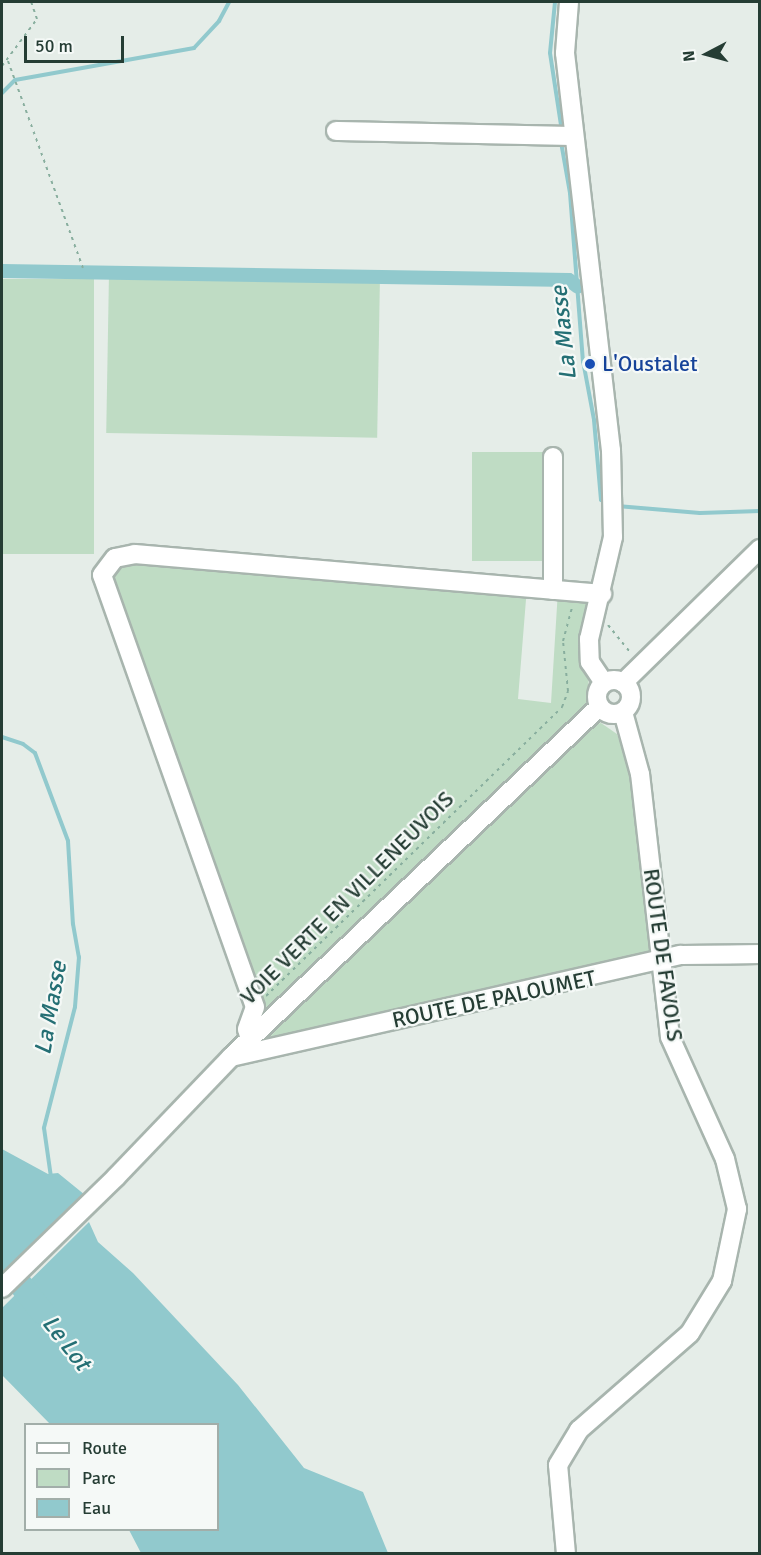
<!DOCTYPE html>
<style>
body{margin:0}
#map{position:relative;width:761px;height:1555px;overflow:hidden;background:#e5ede8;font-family:Signika,sans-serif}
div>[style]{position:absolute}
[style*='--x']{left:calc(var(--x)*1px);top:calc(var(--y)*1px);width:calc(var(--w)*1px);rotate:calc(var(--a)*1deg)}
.green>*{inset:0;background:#bfdcc4;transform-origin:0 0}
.water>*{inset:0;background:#91c9cd}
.stream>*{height:4px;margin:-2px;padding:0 2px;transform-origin:2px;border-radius:2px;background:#91c9cd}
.canal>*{height:14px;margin:-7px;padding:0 7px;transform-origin:7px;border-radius:7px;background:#91c9cd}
.river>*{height:24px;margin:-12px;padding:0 12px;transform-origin:12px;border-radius:12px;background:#91c9cd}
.path>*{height:2px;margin-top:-1px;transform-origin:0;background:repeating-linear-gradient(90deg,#88ae9e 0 3px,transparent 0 7.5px)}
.roads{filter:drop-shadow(2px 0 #a8b5ae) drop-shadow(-2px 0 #a8b5ae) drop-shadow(0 2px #a8b5ae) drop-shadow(0 -2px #a8b5ae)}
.minor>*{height:18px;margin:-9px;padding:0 9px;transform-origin:9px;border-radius:9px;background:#fff}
.minor>.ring{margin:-9px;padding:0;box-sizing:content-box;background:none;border:18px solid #fff;border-radius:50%}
.dots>*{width:16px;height:16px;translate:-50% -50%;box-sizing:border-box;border:3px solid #f5f9f7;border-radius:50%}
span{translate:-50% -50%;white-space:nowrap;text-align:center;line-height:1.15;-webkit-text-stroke:4.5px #f5f9f7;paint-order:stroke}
.transit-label{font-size:22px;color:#164399}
.left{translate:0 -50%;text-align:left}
.street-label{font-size:22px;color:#253d34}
.water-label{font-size:24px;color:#246f74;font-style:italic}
.frame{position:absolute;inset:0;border:3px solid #253d34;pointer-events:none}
.legend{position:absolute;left:24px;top:1423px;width:195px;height:108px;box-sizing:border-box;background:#f5f9f7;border:2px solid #a2aea9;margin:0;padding:8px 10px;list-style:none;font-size:18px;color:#253d34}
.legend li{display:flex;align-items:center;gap:12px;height:30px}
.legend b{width:30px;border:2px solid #a2aea9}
.north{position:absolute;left:677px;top:24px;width:60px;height:60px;-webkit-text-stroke:4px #f5f9f7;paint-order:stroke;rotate:264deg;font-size:16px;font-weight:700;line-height:24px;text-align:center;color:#253d34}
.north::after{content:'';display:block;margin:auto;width:21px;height:27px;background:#253d34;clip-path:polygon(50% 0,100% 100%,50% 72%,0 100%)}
.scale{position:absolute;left:24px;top:36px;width:100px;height:27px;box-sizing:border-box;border:3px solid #253d34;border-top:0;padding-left:8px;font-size:18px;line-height:21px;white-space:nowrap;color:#253d34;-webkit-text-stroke:4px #f5f9f7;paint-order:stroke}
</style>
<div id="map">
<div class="green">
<i style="left:109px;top:273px;width:271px;height:160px;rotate:1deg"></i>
<i style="left:94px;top:279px;width:275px;height:92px;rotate:90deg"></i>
<i style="left:472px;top:452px;width:73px;height:109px"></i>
<i style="clip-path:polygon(115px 558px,527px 587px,518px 699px,551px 703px,558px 590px,602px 594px,590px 662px,586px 718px,261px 1027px,102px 575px)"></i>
<i style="clip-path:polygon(601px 723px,617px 734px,634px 780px,650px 957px,266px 1041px,345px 957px,589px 725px)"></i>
</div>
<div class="water">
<i style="clip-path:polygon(2px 1149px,48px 1174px,58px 1173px,85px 1195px,2px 1276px)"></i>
<i style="clip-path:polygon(89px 1222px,98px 1242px,133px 1273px,238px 1385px,304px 1468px,363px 1492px,388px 1553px,141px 1553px,129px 1530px,218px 1530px,218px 1424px,50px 1424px,2px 1375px,2px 1308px)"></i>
</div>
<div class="stream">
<i style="--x:555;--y:2;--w:51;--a:95.6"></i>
<i style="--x:550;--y:53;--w:79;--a:81.3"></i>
<i style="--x:2;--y:93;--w:18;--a:-45"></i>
<i style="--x:15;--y:80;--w:182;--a:-10.1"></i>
<i style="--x:194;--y:48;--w:37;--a:-47"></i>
<i style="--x:219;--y:21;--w:21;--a:-62"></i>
<i style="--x:561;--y:142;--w:52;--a:80"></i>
<i style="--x:570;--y:193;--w:169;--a:85.6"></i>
<i style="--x:583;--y:361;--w:60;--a:79.4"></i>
<i style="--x:594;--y:420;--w:80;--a:85"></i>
<i style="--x:601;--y:500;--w:6;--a:18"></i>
<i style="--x:617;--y:506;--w:83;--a:4.8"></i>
<i style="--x:700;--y:513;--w:60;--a:-1.9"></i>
<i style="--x:2;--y:737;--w:22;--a:18"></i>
<i style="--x:23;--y:744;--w:15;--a:37"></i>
<i style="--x:35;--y:753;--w:94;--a:69.4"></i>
<i style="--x:68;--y:841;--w:83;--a:86.6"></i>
<i style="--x:73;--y:924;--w:34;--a:80"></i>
<i style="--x:79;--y:957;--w:50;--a:94.6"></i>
<i style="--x:75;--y:1007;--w:125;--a:104.4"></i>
<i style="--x:44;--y:1128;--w:49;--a:81.9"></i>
</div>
<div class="canal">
<i style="--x:2;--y:271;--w:567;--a:0.91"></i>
<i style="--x:569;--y:280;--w:11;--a:38"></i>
</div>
<div class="river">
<i style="--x:2;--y:1261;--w:66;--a:51.7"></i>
</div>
<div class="path">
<i style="--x:8;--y:61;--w:220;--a:70.1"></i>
<i style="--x:2;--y:66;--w:59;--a:-53.3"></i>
<i style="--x:37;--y:19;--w:18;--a:-109"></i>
<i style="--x:608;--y:625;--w:36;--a:51"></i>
<i style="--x:266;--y:996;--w:414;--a:-44.3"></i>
<i style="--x:562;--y:707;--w:17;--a:-69"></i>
<i style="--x:568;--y:691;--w:50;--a:-95.7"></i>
<i style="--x:563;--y:641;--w:35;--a:-75"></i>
</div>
<div class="roads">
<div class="minor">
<i style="--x:569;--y:2;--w:51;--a:94.5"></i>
<i style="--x:565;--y:53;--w:400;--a:83.4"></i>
<i style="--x:611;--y:450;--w:87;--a:88.7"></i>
<i style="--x:613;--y:537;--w:105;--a:103.2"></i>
<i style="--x:589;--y:639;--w:23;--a:88"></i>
<i style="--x:590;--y:662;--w:25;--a:56"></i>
<i style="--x:336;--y:131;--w:238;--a:1.2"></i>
<i style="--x:553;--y:457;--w:133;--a:90"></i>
<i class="ring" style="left:597px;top:680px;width:16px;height:16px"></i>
<i style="--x:623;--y:683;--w:192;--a:-44.4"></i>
<i style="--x:250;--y:1039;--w:10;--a:-107"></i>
<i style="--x:247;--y:1029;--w:23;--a:-70"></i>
<i style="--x:255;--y:1007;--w:458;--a:-109.5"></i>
<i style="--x:102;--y:575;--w:21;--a:-53"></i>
<i style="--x:115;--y:558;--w:20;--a:-11"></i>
<i style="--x:135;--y:554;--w:469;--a:4.9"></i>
<i style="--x:231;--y:1057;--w:461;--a:-12.8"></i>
<i style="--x:681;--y:955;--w:79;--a:-0.7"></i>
<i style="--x:2;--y:1288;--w:159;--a:-44.2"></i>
<i style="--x:116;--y:1177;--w:165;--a:-46.2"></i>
<i style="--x:230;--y:1058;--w:509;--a:-43.57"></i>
<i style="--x:566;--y:1554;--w:89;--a:-95.1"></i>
<i style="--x:558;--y:1465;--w:41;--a:-59"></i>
<i style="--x:579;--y:1430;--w:147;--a:-41.1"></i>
<i style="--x:690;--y:1333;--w:61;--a:-58.4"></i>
<i style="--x:722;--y:1281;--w:74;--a:-78.2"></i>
<i style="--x:737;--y:1209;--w:51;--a:-103.5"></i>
<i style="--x:725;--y:1159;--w:134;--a:-114.3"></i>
<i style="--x:670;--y:1037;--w:265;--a:-96.5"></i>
<i style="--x:640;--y:774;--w:64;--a:-105.3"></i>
</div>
</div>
<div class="dots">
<i style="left:590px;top:364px;background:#1a4fb4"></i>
</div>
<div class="transit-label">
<span class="left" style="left:602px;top:364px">L'Oustalet</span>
</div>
<div class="street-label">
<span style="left:347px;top:898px;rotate:-45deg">VOIE VERTE EN VILLENEUVOIS</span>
<span style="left:663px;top:955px;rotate:82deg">ROUTE DE FAVOLS</span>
<span style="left:494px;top:999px;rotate:-12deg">ROUTE DE PALOUMET</span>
</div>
<div class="water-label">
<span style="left:564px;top:333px;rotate:-96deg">La Masse</span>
<span style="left:51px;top:1008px;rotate:-80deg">La Masse</span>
<span style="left:66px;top:1343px;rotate:52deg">Le Lot</span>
</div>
<div class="frame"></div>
<ul class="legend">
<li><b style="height:8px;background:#fff"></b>Route</li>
<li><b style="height:16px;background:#bfdcc4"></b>Parc</li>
<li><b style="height:16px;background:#91c9cd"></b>Eau</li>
</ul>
<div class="north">N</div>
<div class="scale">50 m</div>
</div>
